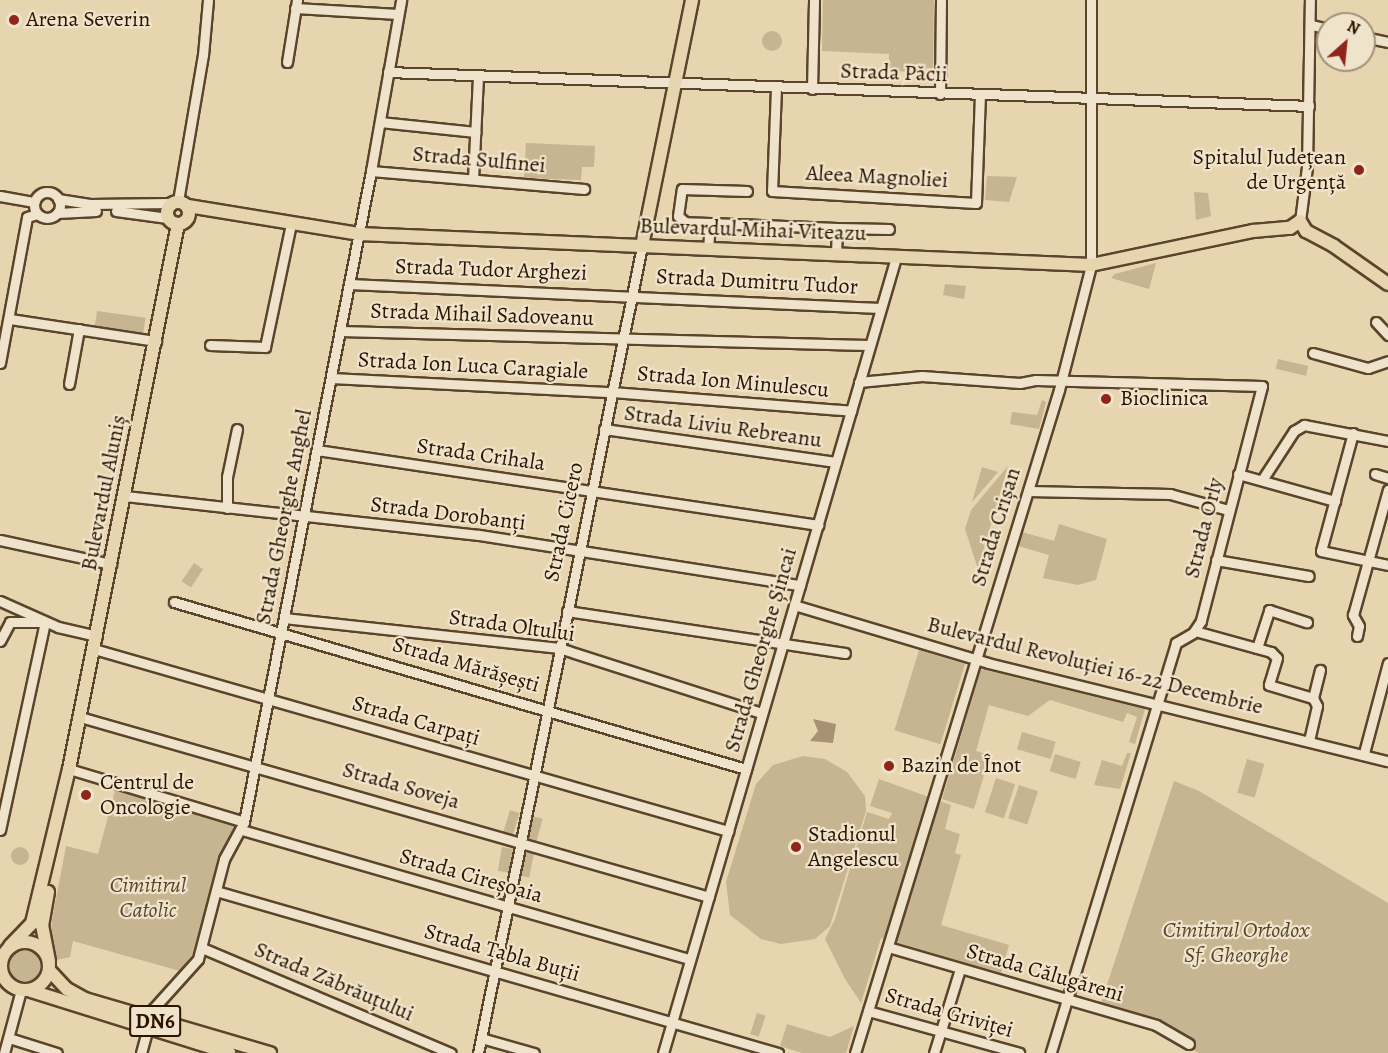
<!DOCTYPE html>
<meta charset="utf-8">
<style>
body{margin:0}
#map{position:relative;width:1388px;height:1053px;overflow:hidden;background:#e7d5af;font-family:Alegreya,serif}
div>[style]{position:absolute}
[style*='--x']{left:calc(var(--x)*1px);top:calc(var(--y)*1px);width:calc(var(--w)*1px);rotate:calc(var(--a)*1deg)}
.green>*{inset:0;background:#c7b491;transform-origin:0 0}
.round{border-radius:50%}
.water>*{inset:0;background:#a79374}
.roads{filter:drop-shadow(2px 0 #5b442c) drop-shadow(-2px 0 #5b442c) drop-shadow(0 2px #5b442c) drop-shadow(0 -2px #5b442c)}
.minor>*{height:9px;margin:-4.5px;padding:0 4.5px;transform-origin:4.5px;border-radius:4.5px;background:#efe4cb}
.minor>.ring{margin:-4.5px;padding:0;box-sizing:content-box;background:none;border:9px solid #efe4cb;border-radius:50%}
.major>*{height:12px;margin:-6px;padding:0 6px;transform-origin:6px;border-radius:6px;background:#e7d5af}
.major>.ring{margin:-6px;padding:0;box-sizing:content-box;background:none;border:12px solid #e7d5af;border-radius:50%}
.dots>*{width:16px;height:16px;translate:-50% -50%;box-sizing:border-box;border:3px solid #efe4cb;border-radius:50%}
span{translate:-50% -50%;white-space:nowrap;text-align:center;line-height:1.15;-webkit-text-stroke:4.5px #efe4cb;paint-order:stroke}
.shield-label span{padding:2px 4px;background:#efe4cb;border:2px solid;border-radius:4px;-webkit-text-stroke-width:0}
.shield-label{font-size:21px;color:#2c1400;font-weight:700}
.poi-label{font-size:22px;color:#2c1400}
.left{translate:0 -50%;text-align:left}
.right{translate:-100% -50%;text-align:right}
.street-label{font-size:22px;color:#2c1400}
.park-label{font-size:22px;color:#5a442c;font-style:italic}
.north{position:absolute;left:1316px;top:12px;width:60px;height:60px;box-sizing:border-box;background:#efe4cb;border:2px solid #a1917a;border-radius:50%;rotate:27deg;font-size:16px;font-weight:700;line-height:24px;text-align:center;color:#2c1400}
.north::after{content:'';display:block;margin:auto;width:21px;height:27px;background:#8f2418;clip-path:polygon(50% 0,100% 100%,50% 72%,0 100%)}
</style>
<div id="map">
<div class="green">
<i style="clip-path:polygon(823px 0,934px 0,933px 68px,920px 68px,919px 72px,889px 71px,889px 54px,822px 51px)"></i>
<i class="round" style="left:762px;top:31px;width:20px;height:20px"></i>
<i style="clip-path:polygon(526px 143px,595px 146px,594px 167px,582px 167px,581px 180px,524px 178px)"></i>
<i style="clip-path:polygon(987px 176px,1017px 177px,1009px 202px,985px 200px)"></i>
<i style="clip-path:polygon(1194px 192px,1208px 193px,1211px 216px,1196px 220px)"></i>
<i style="clip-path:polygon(1156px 263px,1149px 289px,1111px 278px,1115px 274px)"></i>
<i style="clip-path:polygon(945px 284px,966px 286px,964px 299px,943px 295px)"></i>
<i style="left:97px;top:311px;width:49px;height:18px;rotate:8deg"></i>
<i style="left:1278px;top:359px;width:31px;height:10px;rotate:13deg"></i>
<i style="clip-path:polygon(1042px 400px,1046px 402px,1039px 429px,1010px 424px,1012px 412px,1037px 415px)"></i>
<i style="clip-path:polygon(1008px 466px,978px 569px,965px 529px,971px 510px)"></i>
<i style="clip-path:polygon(982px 467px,998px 472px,972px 502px)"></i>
<i style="clip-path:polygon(1059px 524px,1107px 539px,1096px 580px,1078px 585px,1043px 578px,1049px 555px,1018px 546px,1022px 532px,1054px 541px)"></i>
<i style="left:194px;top:563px;width:11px;height:22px;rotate:34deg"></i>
<i style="left:919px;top:650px;width:48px;height:84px;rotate:17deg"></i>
<i style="clip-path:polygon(981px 669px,1145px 709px,1135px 744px,1129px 742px,1137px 717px,1127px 713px,1123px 722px,1050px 700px,1028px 716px,989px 705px,976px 751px,990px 755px,974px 809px,942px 799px)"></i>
<i style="left:1022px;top:732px;width:35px;height:18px;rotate:16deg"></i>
<i style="clip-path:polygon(1127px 753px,1131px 753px,1120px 789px,1094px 785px,1102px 760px,1122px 766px)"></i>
<i style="left:1055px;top:754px;width:27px;height:18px;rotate:17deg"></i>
<i style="clip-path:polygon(803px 756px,825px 759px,847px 772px,865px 796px,866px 811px,830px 926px,815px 939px,781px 944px,761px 939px,730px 915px,726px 882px,756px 784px,773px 765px)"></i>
<i style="left:1247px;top:759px;width:18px;height:35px;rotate:16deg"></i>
<i style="left:996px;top:778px;width:20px;height:36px;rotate:18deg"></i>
<i style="clip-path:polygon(879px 779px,951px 805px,945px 829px,960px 834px,955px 853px,961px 855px,941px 925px,1009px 945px,1001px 973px,881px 938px,861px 1003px,845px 979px,825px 939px,835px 919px,867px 812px,889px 819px,892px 813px,870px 806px)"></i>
<i style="clip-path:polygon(1174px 781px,1199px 791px,1388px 903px,1388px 1053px,1198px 1053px,1190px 1047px,1192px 1043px,1100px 1006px)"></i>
<i style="left:1019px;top:785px;width:20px;height:35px;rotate:18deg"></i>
<i style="clip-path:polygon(116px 787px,236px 823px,218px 859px,198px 947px,180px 971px,73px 941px,70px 957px,57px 960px,51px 938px,52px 920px,66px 846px,98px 854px)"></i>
<i style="left:510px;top:810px;width:10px;height:24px;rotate:17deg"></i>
<i style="left:532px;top:816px;width:11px;height:24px;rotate:15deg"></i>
<i class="round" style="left:11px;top:847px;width:18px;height:18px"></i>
<i style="left:502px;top:847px;width:11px;height:24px;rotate:10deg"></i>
<i style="left:524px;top:852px;width:10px;height:24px;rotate:11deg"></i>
<i class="round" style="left:9px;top:950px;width:32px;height:32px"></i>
<i style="left:757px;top:1013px;width:9px;height:22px;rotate:18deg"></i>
<i style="clip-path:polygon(787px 1024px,830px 1037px,854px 1026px,846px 1053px,802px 1053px,780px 1046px)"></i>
</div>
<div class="water">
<i style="clip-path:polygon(813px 719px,836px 724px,833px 743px,810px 741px,818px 731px)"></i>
</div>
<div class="roads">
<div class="minor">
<i style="--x:295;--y:8;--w:103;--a:3.3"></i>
<i style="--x:1312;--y:25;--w:16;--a:14"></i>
<i style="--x:1364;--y:37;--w:25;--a:12"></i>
<i style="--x:287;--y:62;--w:63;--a:-80.8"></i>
<i style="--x:388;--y:72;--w:922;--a:2.11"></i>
<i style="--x:776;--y:88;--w:103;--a:92.2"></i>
<i style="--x:772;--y:191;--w:204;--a:3.4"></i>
<i style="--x:976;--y:203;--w:108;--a:-87.9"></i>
<i style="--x:812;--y:89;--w:89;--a:-88.7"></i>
<i style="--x:940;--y:94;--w:94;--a:-89.4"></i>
<i style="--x:380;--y:122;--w:96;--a:6"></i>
<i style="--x:371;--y:171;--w:214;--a:4.8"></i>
<i style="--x:473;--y:179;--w:103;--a:-87.2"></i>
<i class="ring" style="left:34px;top:192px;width:17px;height:17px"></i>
<i style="--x:0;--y:196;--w:35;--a:10"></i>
<i style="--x:58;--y:199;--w:32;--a:9"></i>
<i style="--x:90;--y:204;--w:81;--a:-0.7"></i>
<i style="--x:178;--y:201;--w:148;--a:-80.3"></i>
<i style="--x:203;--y:55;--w:55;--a:-84.8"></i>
<i style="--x:116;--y:211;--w:52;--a:7.7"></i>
<i style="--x:57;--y:213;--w:39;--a:-3"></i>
<i style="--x:1300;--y:221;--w:54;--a:-82.6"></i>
<i style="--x:1307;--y:167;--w:167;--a:-89"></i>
<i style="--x:710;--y:223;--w:25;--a:-178"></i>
<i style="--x:685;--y:222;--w:9;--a:-139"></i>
<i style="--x:678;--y:216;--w:27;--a:-82"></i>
<i style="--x:682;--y:189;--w:65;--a:1.8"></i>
<i style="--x:708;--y:248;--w:25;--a:-85"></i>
<i style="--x:710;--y:223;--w:127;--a:2.3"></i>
<i style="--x:836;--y:254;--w:26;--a:-88"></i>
<i style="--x:837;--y:228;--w:52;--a:1.1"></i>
<i style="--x:349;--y:284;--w:532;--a:2.59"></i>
<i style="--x:10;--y:319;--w:148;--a:8.6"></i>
<i style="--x:1376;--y:322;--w:18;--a:47"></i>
<i style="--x:340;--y:331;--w:529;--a:1.52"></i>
<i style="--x:210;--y:345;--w:55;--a:2.1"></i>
<i style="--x:265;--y:347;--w:126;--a:-78.1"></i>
<i style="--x:1313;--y:353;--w:57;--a:15.3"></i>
<i style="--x:1368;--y:368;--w:21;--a:-19"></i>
<i style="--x:0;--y:363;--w:148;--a:-79.5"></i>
<i style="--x:27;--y:217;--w:10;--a:-17"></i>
<i style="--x:331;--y:378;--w:281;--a:2.9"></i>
<i style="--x:612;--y:392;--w:240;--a:4.5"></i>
<i style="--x:859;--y:382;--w:63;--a:-5.4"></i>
<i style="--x:922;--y:376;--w:98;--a:4.1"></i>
<i style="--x:1020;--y:383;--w:16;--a:-11"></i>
<i style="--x:1036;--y:380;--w:226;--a:1.5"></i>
<i style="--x:1262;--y:386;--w:243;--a:104.6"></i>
<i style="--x:1201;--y:621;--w:14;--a:124"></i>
<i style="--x:1193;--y:633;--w:20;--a:150"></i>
<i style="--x:1176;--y:643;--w:429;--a:107"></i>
<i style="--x:69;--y:384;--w:56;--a:-79.7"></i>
<i style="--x:604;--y:429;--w:234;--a:8.1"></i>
<i style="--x:1353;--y:433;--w:122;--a:105.2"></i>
<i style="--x:1321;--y:551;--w:68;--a:11.8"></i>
<i style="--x:317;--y:450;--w:507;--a:8.51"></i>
<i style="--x:1238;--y:474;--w:101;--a:15.6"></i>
<i style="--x:1375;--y:474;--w:14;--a:17"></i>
<i style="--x:1262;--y:480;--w:59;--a:-56.9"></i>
<i style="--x:1294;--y:431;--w:12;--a:-31"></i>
<i style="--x:1304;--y:425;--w:86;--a:10.8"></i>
<i style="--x:1028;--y:491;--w:142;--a:1.2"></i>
<i style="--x:1170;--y:494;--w:60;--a:15.4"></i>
<i style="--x:125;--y:496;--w:356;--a:6.3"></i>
<i style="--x:479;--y:535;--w:325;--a:8.9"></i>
<i style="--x:227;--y:508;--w:31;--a:-90"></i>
<i style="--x:227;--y:477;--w:49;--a:-78.2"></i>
<i style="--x:0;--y:540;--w:114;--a:12.2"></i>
<i style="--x:1216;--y:560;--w:94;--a:9.8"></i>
<i style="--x:0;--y:601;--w:64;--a:24.1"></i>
<i style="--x:58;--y:627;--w:40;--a:13"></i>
<i style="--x:174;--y:602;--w:596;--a:16.28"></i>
<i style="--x:794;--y:605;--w:202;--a:16.6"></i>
<i style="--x:988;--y:663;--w:412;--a:13.8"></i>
<i style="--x:567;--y:611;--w:281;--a:8.6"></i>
<i style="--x:284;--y:618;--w:277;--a:6.2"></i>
<i style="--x:559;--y:648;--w:213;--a:17.8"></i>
<i style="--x:1195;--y:631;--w:79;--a:15.4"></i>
<i style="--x:1271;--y:652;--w:8;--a:45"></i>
<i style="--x:1277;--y:658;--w:28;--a:107"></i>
<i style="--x:1269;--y:685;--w:46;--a:16.5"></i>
<i style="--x:1313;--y:698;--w:9;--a:63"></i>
<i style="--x:1317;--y:706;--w:35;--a:103"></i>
<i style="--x:1357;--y:636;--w:10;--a:-79"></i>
<i style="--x:1359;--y:626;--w:13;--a:-119"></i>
<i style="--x:1353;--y:615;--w:130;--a:-74.4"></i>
<i style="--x:0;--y:641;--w:21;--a:-62"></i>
<i style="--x:10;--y:622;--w:33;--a:0"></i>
<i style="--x:1257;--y:648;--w:40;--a:-72"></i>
<i style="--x:1269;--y:610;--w:40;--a:18"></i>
<i style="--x:94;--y:649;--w:660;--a:16.02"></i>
<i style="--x:1313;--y:698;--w:29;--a:-76"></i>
<i style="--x:80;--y:717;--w:654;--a:15.97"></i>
<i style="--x:1364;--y:753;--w:93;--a:-75.1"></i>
<i style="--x:69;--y:769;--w:183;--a:16.8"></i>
<i style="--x:0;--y:830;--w:213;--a:-77.8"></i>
<i style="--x:242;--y:830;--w:466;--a:16.1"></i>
<i style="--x:216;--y:891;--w:585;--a:16.08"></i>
<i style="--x:888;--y:947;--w:279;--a:16.2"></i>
<i style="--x:1156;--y:1025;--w:38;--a:30"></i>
<i style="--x:202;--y:948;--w:270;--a:22.9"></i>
<i style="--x:868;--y:1011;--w:157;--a:15.5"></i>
<i style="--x:9;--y:1038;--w:50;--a:17.4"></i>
<i style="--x:481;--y:1038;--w:55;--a:15.8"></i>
<i style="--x:4;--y:1053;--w:65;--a:-74.9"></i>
<i style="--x:141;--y:1053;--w:46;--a:-74.7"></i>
<i style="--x:153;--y:1009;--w:67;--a:-48"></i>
<i style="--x:198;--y:959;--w:103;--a:-75.4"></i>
<i style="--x:224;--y:859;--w:42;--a:-61.6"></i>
<i style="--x:244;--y:822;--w:663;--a:-78.96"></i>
<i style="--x:371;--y:171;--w:174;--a:-80"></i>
<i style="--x:478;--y:1053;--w:823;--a:-78.51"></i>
<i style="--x:663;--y:1053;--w:829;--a:-73.68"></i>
<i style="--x:855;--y:1053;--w:694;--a:-72.9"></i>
<i style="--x:1059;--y:390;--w:129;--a:-75.6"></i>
<i style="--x:1091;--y:265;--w:265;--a:-90"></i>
<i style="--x:934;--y:1053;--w:88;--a:-72.8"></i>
</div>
<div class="major">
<i class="ring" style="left:167px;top:202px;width:10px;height:10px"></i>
<i style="--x:188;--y:206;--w:173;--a:9.3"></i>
<i style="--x:359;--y:234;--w:733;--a:2.43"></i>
<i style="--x:1091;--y:265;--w:166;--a:-11.9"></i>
<i style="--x:1253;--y:231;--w:37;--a:-5"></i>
<i style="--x:1290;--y:228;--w:12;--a:-35"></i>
<i style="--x:1300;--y:221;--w:12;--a:59"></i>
<i style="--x:1306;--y:231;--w:32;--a:28"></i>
<i style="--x:1334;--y:246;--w:66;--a:35.1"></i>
<i style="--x:642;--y:246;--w:251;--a:-78.5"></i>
<i style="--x:48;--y:892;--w:34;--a:100"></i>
<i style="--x:42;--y:925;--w:37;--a:79"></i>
<i class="ring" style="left:1px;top:942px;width:36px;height:36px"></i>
<i style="--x:10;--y:946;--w:32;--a:-46"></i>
<i style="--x:32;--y:923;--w:158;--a:-76.5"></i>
<i style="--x:69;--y:769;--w:556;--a:-78.69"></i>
<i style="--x:49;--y:970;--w:26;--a:47"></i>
<i style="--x:67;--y:989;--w:21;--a:29"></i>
<i style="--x:85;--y:999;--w:193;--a:16.3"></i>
<i style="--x:28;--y:990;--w:211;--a:17.4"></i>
</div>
</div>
<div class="dots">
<i style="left:14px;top:20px;background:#8f2418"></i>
<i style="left:1359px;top:170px;background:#8f2418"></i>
<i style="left:1106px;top:399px;background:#8f2418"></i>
<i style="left:889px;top:766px;background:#8f2418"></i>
<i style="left:86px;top:795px;background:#8f2418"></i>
<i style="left:796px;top:847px;background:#8f2418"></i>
</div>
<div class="shield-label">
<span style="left:155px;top:1021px">DN6</span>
</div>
<div class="poi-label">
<span class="left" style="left:26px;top:20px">Arena Severin</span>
<span class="right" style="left:1346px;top:170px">Spitalul Județean<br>de Urgență</span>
<span class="left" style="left:1120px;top:399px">Bioclinica</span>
<span class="left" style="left:901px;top:766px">Bazin de Înot</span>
<span class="left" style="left:100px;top:795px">Centrul de<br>Oncologie</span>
<span class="left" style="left:808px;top:847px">Stadionul<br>Angelescu</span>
</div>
<div class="street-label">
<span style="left:894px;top:73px;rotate:2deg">Strada Păcii</span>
<span style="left:479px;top:160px;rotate:5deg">Strada Sulfinei</span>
<span style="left:877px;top:177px;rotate:3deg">Aleea Magnoliei</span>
<span style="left:753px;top:230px;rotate:2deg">Bulevardul Mihai Viteazu</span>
<span style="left:491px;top:270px;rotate:2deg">Strada Tudor Arghezi</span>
<span style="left:757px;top:282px;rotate:3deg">Strada Dumitru Tudor</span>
<span style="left:482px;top:315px;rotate:2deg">Strada Mihail Sadoveanu</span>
<span style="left:473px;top:366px;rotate:3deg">Strada Ion Luca Caragiale</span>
<span style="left:733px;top:382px;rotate:5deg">Strada Ion Minulescu</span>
<span style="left:723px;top:427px;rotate:8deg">Strada Liviu Rebreanu</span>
<span style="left:481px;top:455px;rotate:8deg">Strada Crihala</span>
<span style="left:104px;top:493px;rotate:-79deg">Bulevardul Aluniș</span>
<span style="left:448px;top:514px;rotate:7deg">Strada Dorobanți</span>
<span style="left:284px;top:517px;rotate:-79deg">Strada Gheorghe Anghel</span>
<span style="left:564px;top:522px;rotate:-78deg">Strada Cicero</span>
<span style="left:996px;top:527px;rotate:-73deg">Strada Crișan</span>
<span style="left:1204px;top:528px;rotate:-76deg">Strada Orly</span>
<span style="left:512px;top:626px;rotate:8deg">Strada Oltului</span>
<span style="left:761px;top:650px;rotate:-74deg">Strada Gheorghe Șincai</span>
<span style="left:466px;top:665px;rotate:16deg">Strada Mărășești</span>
<span style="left:1095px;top:666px;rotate:14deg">Bulevardul Revoluției 16-22 Decembrie</span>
<span style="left:416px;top:721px;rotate:16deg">Strada Carpați</span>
<span style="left:401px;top:786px;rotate:16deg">Strada Soveja</span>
<span style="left:471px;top:876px;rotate:16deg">Strada Cireșoaia</span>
<span style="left:502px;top:953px;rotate:16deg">Strada Tabla Buții</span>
<span style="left:1045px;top:973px;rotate:16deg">Strada Călugăreni</span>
<span style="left:334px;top:982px;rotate:23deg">Strada Zăbrăuțului</span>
<span style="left:949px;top:1013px;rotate:16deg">Strada Griviței</span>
</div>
<div class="park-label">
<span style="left:148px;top:898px">Cimitirul<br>Catolic</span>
<span style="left:1236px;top:943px">Cimitirul Ortodox<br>Sf. Gheorghe</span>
</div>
<div class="north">N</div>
</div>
